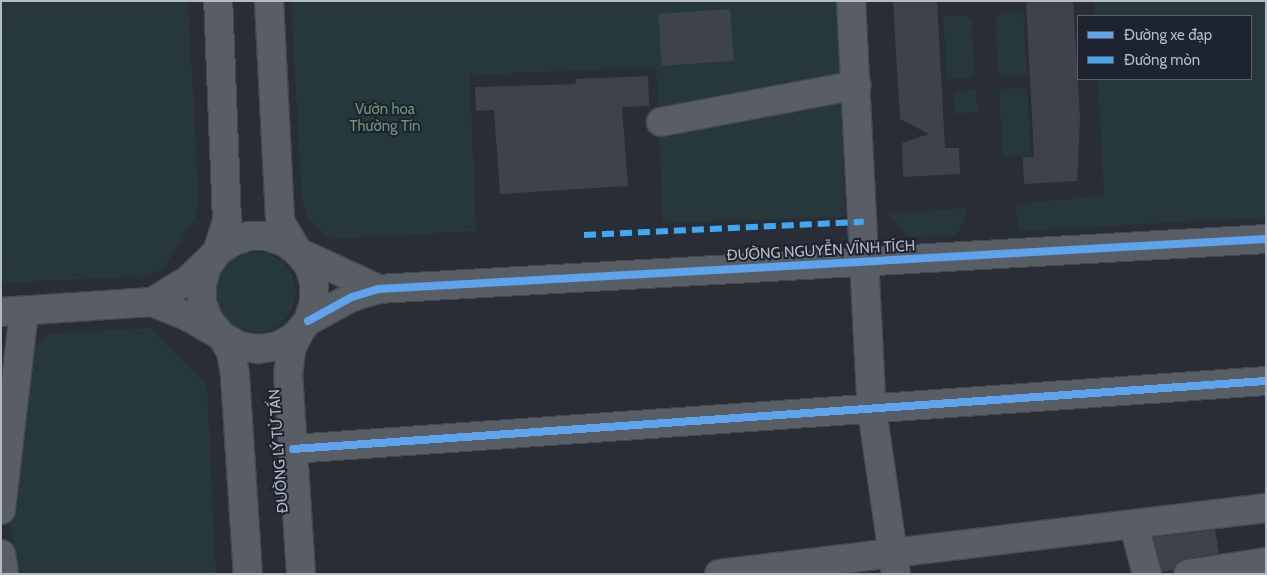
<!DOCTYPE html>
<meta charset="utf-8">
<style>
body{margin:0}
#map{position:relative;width:1267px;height:575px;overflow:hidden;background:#292e36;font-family:Cabin,sans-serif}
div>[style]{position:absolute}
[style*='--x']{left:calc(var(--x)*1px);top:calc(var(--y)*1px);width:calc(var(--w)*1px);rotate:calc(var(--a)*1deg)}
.green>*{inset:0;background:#26383b;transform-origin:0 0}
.round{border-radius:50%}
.building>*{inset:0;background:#3e434a;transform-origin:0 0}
.roads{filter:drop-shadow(1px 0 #45494f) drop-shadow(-1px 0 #45494f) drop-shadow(0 1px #45494f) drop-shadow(0 -1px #45494f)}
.minor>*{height:28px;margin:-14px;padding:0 14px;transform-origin:14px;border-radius:14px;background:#595d64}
.quiet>*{height:6px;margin-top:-3px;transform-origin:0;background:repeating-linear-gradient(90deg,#3fa9f5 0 12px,transparent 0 18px)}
.cycleway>*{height:8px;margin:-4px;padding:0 4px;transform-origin:4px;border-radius:4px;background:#60a3ed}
span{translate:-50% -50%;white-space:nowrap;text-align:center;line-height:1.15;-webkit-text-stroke:4px #1d2430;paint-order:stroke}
.park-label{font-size:15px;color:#6c9777}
.street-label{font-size:15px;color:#b4bac7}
.frame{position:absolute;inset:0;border:2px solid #b4bac7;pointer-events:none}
.legend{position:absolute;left:1077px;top:15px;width:175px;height:65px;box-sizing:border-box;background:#1d2430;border:1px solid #59606c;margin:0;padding:6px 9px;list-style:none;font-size:15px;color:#b4bac7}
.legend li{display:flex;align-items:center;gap:10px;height:25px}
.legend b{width:25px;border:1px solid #59606c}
</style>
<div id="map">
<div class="green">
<i style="clip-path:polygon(1px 1px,188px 1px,199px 204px,195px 218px,164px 268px,146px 276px,1px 283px)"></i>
<i style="clip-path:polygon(291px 1px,841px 1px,845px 217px,663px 223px,656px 67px,470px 75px,476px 231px,329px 239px,308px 218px,302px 201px)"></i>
<i style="clip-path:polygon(1094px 1px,1266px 1px,1266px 217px,1018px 231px,1016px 204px,1104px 196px,1098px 79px,1251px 79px,1251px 16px,1095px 16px)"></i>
<i style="clip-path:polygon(1023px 12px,1027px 75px,999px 76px,995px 23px,1000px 13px)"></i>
<i style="clip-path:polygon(966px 15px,972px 24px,975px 77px,947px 79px,943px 16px)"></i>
<i style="left:1027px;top:88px;width:67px;height:28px;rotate:87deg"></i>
<i style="left:976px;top:90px;width:22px;height:23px;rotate:85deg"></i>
<i style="clip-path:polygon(965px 208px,965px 221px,955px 235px,909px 237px,889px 214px)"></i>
<i class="round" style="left:216px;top:252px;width:80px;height:80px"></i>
<i style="clip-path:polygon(150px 328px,207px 386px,216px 574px,15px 574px,10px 514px,31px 349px,49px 334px)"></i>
<i style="clip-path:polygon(1px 340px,8px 353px,1px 419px)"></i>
</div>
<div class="building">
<i style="clip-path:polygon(893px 1px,937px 1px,945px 148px,959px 148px,960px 174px,903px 177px,902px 143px,929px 134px,900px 119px)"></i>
<i style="clip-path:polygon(1026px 1px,1073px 1px,1080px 119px,1077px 181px,1024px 184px,1023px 157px,1034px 157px)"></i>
<i style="left:730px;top:9px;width:52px;height:72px;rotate:86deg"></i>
<i style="clip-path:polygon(648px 76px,649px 106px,622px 107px,628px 186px,500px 194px,494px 110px,476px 111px,475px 87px,576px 84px,575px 79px)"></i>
<i style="clip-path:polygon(1215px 530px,1219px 553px,1185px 559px,1178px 562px,1173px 570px,1162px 572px,1153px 537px)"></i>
</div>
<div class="roads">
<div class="minor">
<i style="--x:269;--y:1;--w:220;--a:87.1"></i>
<i style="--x:280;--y:221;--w:36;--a:60"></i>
<i style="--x:298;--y:252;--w:88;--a:24.8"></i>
<i style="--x:851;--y:1;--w:410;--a:87.1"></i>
<i style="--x:872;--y:410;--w:166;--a:81.7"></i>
<i style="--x:661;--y:122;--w:199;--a:-10.7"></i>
<i style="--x:152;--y:302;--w:42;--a:-31.4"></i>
<i style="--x:188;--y:280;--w:40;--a:-44"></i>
<i style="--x:217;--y:252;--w:33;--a:-72"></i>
<i style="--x:227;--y:221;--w:220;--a:-92.3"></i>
<i style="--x:1;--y:312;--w:151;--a:-3.8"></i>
<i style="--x:152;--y:302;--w:35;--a:22"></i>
<i style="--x:185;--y:315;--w:43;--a:29.6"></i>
<i style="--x:222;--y:336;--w:20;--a:30"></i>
<i style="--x:239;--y:346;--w:20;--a:9"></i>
<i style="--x:259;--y:349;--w:19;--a:-9"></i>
<i style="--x:278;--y:346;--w:20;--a:-30"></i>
<i style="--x:295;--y:336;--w:20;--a:-49"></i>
<i style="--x:308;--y:321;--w:19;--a:-72"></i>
<i style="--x:314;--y:303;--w:20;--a:-90"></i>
<i style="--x:314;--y:283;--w:18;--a:-106"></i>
<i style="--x:309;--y:266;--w:18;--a:-128"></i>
<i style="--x:298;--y:252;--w:17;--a:-144"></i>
<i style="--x:284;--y:242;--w:18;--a:-161"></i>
<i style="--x:267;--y:236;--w:18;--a:180"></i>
<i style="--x:249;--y:236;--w:18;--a:161"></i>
<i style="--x:232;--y:242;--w:18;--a:146"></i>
<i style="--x:217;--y:252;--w:18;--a:124"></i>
<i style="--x:207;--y:267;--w:17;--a:107"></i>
<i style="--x:202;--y:283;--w:20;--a:90"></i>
<i style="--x:202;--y:303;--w:19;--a:69"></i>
<i style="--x:209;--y:321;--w:20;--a:49"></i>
<i style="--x:222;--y:336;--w:18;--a:61"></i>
<i style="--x:231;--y:352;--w:23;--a:80"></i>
<i style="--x:235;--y:375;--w:199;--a:86.3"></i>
<i style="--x:308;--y:321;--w:50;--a:-28.6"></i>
<i style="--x:352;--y:297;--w:27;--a:-17"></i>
<i style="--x:378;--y:289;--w:889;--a:-3.22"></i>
<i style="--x:293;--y:449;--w:975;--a:-4"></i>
<i style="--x:1;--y:510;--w:200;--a:-83.4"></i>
<i style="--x:1134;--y:526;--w:50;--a:74.8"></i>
<i style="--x:1;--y:554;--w:20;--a:81"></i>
<i style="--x:301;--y:574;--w:199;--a:-93.7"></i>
<i style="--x:288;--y:375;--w:26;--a:-83"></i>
<i style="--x:291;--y:349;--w:22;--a:-63"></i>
<i style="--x:719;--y:574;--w:551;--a:-6.88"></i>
<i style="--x:1188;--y:574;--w:79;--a:-8.7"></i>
</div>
</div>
<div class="quiet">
<i style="--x:584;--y:235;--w:280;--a:-2.7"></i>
</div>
<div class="cycleway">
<i style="--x:308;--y:321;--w:50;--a:-28.6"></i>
<i style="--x:352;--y:297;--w:27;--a:-17"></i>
<i style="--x:378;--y:289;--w:889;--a:-3.22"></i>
<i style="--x:293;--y:449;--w:975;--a:-4"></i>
</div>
<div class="park-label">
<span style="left:385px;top:118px">Vườn hoa<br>Thường Tín</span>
</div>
<div class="street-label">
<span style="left:821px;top:251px;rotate:-3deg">ĐƯỜNG NGUYỄN VĨNH TÍCH</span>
<span style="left:279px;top:451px;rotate:-94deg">ĐƯỜNG LÝ TỬ TẤN</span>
</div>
<div class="frame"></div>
<ul class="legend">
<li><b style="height:6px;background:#60a3ed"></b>Đường xe đạp</li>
<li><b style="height:6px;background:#3fa9f5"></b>Đường mòn</li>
</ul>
</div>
